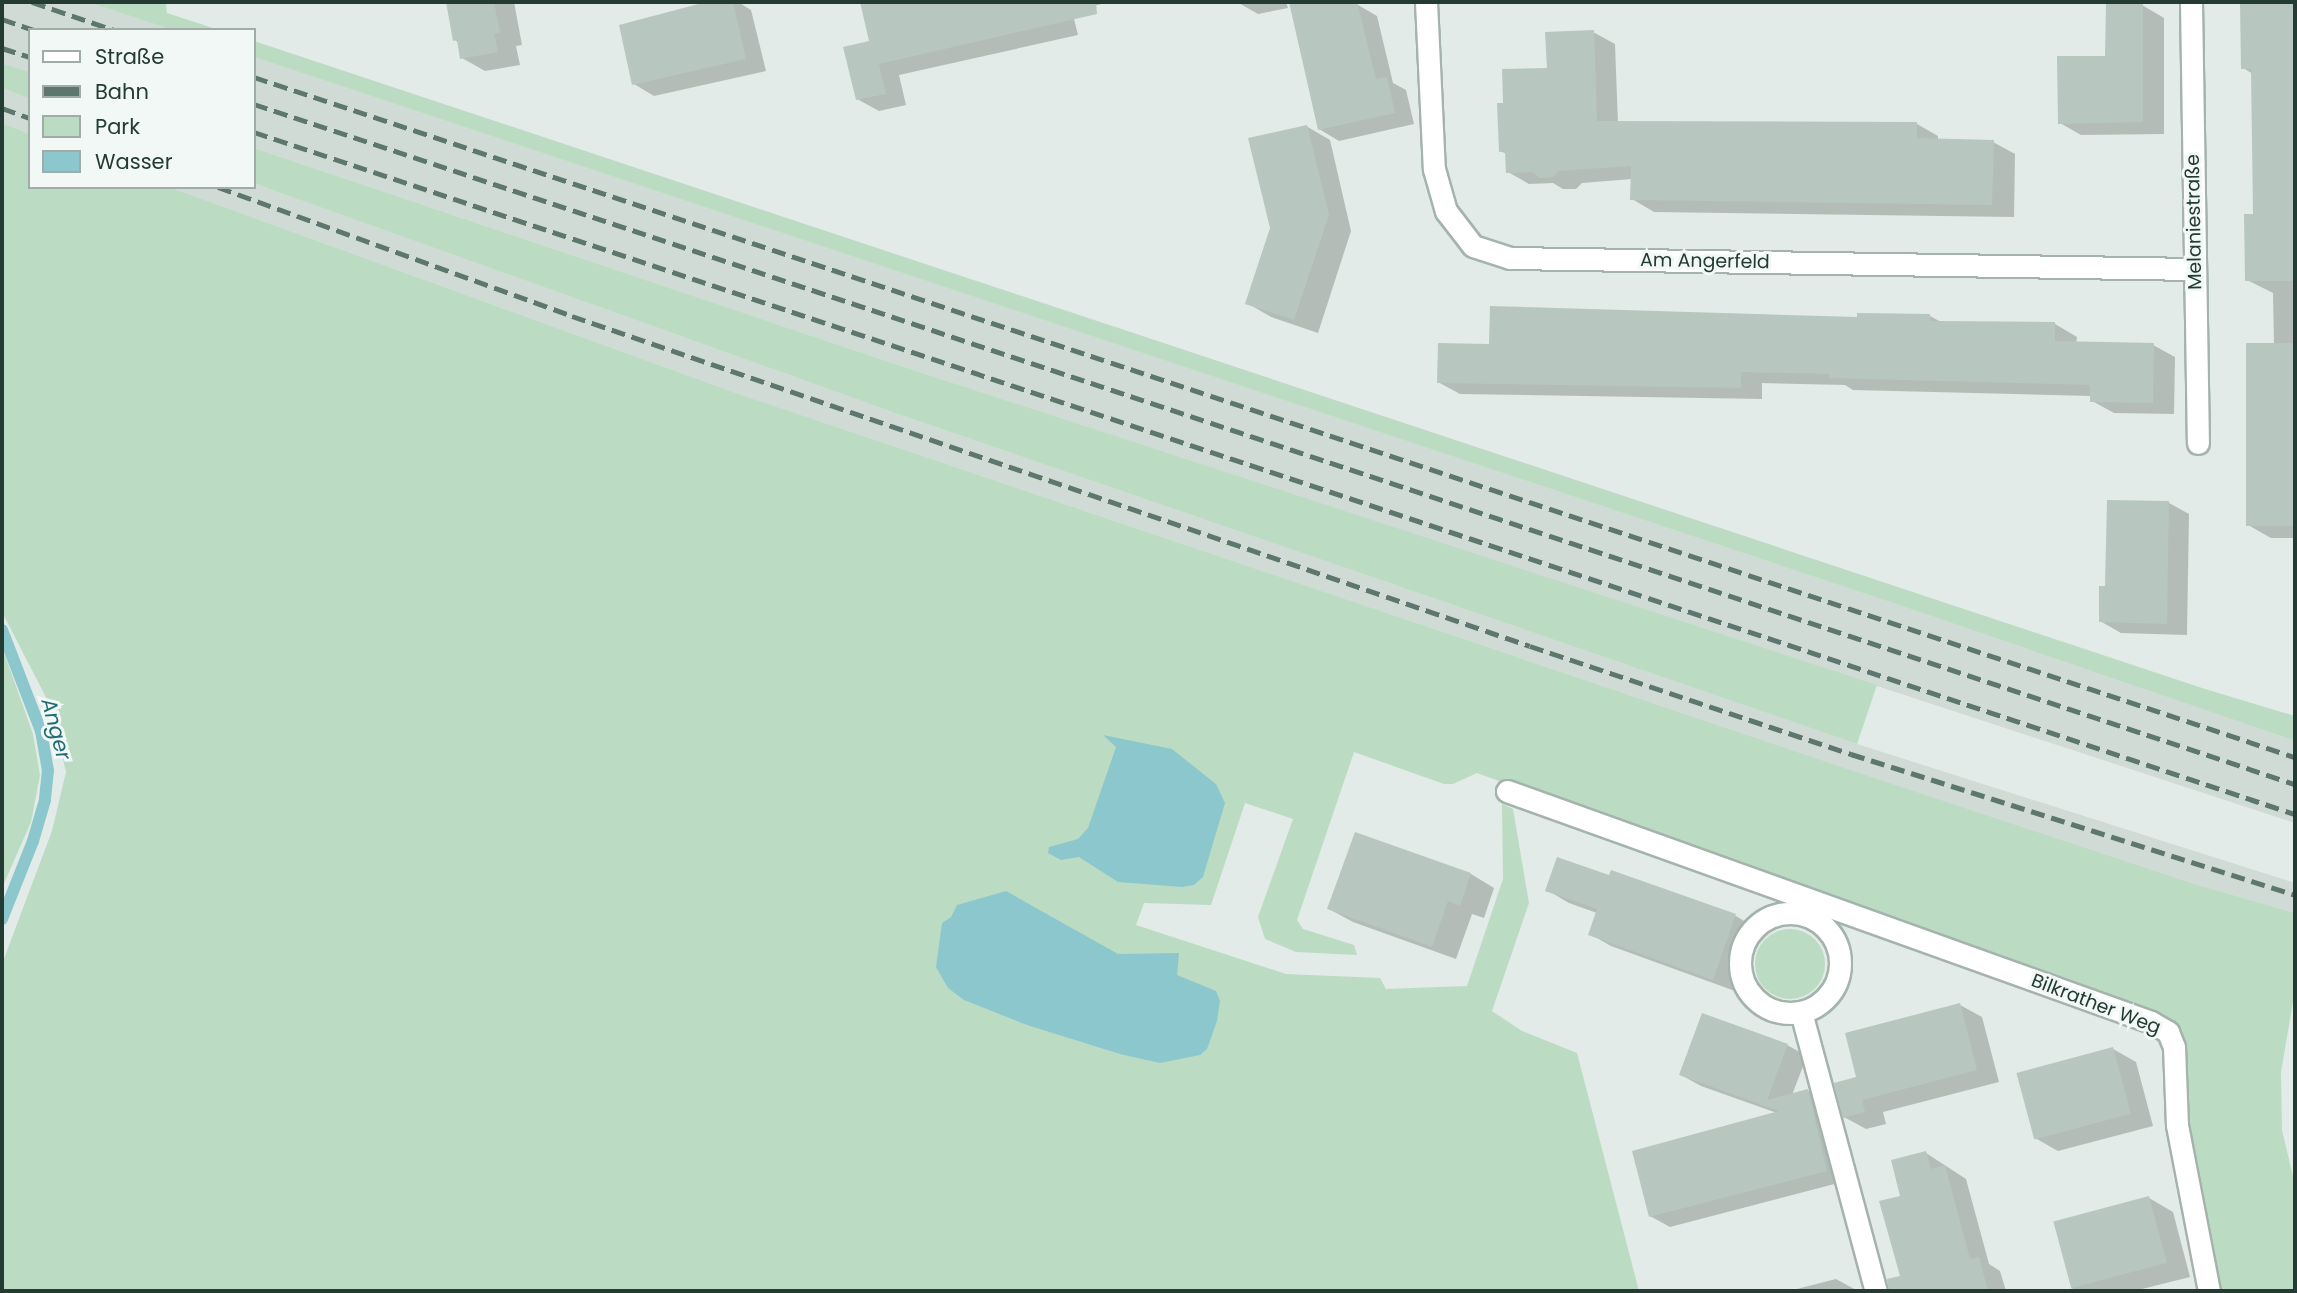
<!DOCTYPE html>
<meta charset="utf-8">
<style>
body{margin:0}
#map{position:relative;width:2297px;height:1293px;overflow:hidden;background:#e2ebe7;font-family:Poppins,sans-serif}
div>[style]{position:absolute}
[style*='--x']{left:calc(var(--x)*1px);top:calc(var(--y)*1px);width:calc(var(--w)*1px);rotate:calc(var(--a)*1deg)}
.built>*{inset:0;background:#d0dbd5}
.green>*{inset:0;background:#bcdbc3}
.round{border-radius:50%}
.water>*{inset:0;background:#8dc7ce}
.shadow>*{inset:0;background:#0003}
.stream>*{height:12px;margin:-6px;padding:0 6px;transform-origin:6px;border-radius:6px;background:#8dc7ce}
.building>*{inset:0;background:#b7c6bf;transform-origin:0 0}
.roads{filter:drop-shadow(2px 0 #a5b3ad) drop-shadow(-2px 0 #a5b3ad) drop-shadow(0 2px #a5b3ad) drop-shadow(0 -2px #a5b3ad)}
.street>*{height:21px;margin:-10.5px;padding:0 10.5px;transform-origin:10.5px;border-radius:10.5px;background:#fff}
.street>.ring{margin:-10.5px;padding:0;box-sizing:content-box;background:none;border:21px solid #fff;border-radius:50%}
.rail>*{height:5px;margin-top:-2.5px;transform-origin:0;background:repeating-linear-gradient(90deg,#5d776f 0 14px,transparent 0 21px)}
span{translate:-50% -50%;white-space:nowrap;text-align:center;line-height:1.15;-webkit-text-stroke:6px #f2f8f5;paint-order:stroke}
.street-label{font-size:19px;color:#233b33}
.water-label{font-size:21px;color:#206b74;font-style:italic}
.frame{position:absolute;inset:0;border:4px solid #233b33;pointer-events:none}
.legend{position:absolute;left:28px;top:28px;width:228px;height:161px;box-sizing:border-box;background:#f2f8f5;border:2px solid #9faca7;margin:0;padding:9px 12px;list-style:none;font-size:21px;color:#233b33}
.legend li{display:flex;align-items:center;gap:14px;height:35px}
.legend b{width:35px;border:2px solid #9faca7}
</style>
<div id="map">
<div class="built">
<i style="clip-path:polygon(2px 2px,88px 2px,172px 30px,30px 30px,30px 72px,2px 63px)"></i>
<i style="clip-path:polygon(254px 57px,1902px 606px,2295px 741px,2295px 823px,904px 367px,254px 148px)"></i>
<i style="clip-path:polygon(2px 88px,30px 99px,30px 134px,2px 123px)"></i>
<i style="clip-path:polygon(254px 183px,895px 413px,1857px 744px,2295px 883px,2295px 913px,2195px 884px,1848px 769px,736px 393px,169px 187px,254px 187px)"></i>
</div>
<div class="green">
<i style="clip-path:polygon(88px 2px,166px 2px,167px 13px,219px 30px,172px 30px)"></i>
<i style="clip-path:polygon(254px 41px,2205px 689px,2295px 716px,2295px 741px,1902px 606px,254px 57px)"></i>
<i style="clip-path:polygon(2px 63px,30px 72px,30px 99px,2px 88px)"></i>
<i style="clip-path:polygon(2px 123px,30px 134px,30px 187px,169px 187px,736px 393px,1848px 769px,2195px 884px,2295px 913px,2295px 990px,2281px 1072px,2282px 1130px,2295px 1185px,2295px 1291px,2213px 1291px,2181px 1128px,2175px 1027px,1477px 773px,1453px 784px,1444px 784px,1354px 752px,1297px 920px,1303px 929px,1354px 945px,1357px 955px,1296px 952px,1265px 939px,1258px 917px,1293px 819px,1245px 803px,1211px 905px,1144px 903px,1136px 925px,1286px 974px,1380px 978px,1386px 989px,1467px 986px,1503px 879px,1502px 804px,1513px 809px,1529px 903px,1492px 1011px,1522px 1031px,1577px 1053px,1639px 1291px,2px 1291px,2px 964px,52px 831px,66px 772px,51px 707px,2px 612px)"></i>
<i style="clip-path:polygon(254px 148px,904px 367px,1877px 685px,1857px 744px,895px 413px,270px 189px,254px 183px)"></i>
<i style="clip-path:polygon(2px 647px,33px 734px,40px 775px,31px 822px,2px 888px)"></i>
<i class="round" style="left:1755px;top:929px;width:70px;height:70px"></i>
</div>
<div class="water">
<i style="clip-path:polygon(1103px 735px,1172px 749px,1216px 784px,1225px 803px,1203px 877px,1194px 885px,1182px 887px,1118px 882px,1079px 857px,1061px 860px,1048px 853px,1049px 847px,1078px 839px,1088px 828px,1116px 747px)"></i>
<i style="clip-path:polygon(1006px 891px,1118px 954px,1179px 953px,1177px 975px,1216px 991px,1220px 1001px,1217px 1021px,1207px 1049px,1200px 1055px,1160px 1063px,1120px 1054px,1027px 1025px,964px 1000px,948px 988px,936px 967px,942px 923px,951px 917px,957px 905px)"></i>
</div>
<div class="shadow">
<i style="clip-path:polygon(448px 2px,514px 2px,522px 45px,516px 46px,520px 65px,485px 71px,462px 58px,459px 43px,455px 40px)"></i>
<i style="clip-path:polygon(716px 2px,738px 2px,751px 10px,766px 71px,654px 96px,634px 84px,621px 26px)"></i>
<i style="clip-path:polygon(862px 2px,1110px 2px,1072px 11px,1078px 35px,899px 75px,906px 105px,879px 111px,857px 99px,871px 43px)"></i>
<i style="clip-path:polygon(1237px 2px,1286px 2px,1288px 8px,1258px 14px)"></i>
<i style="clip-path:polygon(2242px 2px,2295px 2px,2295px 538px,2271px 538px,2248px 525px,2274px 345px,2273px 293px,2247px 280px,2255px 216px,2253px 74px,2243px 68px)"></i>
<i style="clip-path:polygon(1358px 5px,1377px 16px,1393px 83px,1406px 90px,1414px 124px,1339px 141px,1319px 129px)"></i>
<i style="clip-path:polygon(2142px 5px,2164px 18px,2164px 134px,2081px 135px,2060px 123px)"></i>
<i style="clip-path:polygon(1593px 32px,1615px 44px,1618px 123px,1917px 124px,1938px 136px,1938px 140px,1993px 142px,2015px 154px,2014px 217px,1654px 212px,1632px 199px,1632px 179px,1582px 183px,1576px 189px,1563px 189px,1553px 183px,1529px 184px,1508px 172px,1507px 154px,1500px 151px,1505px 105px)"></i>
<i style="clip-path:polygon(1306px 126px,1330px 140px,1351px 231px,1318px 333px,1271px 317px,1247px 303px)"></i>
<i style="clip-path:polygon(1930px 316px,1941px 322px,2055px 324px,2077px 337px,2076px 343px,2153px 345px,2175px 357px,2174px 414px,2114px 413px,2092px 401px,2092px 396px,1853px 390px,1845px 385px,1762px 383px,1762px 399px,1460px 394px,1438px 382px,1491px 346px)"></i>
<i style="clip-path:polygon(2108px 502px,2169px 503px,2189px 514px,2187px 635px,2121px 633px,2100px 621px,2107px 587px)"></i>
<i style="clip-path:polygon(1356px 834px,1471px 874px,1494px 888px,1484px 918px,1472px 914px,1456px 959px,1353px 922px,1329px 909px)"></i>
<i style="clip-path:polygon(1612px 872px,1736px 916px,1757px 929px,1735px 991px,1611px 946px,1590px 934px,1597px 913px,1569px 903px,1547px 890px,1610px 877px)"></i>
<i style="clip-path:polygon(1960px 1005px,1982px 1017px,1999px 1082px,1883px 1112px,1886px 1124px,1866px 1129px,1844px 1117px,1858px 1078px)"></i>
<i style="clip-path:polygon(1787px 1045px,1807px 1056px,1792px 1095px,1808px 1091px,1828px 1102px,1846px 1181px,1670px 1227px,1650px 1216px,1777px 1113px,1701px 1086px,1681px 1075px)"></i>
<i style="clip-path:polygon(2113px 1049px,2136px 1062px,2153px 1126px,2058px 1151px,2035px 1138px)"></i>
<i style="clip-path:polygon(1926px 1153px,1966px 1179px,1989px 1264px,2000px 1271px,2006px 1291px,1890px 1291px,1904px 1285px,1902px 1197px)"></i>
<i style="clip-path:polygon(2149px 1198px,2173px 1212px,2190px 1277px,2134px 1291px,2078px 1291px,2071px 1288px)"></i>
<i style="clip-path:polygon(1836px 1279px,1858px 1291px,1789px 1291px)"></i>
</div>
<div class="stream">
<i style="--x:2;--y:630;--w:108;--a:68.9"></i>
<i style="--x:41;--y:731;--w:40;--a:80"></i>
<i style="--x:48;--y:770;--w:30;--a:96"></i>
<i style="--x:45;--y:800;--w:43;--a:106.3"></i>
<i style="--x:33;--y:841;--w:84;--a:111.7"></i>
</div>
<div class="building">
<i style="clip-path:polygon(446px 2px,494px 2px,500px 33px,494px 34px,498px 52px,460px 59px,457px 40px,453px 41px)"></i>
<i style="clip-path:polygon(706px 2px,733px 2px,746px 59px,632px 85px,619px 25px)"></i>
<i style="clip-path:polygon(860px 2px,1096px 2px,1097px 14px,879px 64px,886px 94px,856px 100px,843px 47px,869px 41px)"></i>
<i style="clip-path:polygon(1289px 2px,1357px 2px,1376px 79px,1387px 77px,1395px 113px,1318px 130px)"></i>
<i style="clip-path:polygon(2240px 2px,2295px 2px,2295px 281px,2245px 281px,2244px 214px,2253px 214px,2251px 69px,2241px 69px)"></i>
<i style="clip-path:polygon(2106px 4px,2143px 4px,2143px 122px,2058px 124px,2057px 56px,2105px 56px)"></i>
<i style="clip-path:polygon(1594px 30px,1597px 121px,1917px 122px,1917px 138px,1994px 140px,1992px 205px,1630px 200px,1631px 166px,1559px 171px,1553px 177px,1539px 178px,1533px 172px,1506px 173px,1505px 151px,1499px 152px,1497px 103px,1503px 103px,1502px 69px,1547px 68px,1545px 32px)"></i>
<i style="clip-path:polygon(1307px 125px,1329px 215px,1294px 320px,1245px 304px,1270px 228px,1248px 138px)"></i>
<i style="clip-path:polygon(1490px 306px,1857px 317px,1857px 313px,1930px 314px,1930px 321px,2055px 322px,2055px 341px,2154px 343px,2153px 403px,2090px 402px,2090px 385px,1829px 378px,1829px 374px,1741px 372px,1741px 388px,1437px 383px,1438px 343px,1489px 344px)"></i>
<i style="left:2295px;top:343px;width:183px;height:49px;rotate:90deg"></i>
<i style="clip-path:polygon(2107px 500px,2169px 501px,2167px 624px,2099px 622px,2099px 586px,2105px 586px)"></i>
<i style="clip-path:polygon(1355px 832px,1471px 873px,1460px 906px,1448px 901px,1432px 947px,1327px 909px)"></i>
<i style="clip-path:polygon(1557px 857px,1609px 875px,1611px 870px,1736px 914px,1713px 980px,1588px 935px,1597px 909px,1545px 891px)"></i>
<i style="clip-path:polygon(1960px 1003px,1977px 1070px,1862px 1100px,1865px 1112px,1843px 1118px,1834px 1083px,1856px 1077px,1845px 1033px)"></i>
<i style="clip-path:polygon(1702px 1013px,1788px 1044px,1767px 1100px,1808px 1089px,1827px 1171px,1649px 1217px,1632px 1151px,1779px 1111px,1679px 1075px)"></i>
<i style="left:2113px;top:1047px;width:69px;height:100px;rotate:75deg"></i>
<i style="clip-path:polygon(1926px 1151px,1931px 1169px,1945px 1165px,1970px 1259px,1979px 1257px,1988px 1291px,1889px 1291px,1887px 1279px,1900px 1276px,1879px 1201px,1900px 1196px,1891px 1160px)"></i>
<i style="left:2149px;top:1196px;width:69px;height:99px;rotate:75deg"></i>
</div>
<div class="roads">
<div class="street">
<i style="--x:1426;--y:2;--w:167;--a:87.3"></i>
<i style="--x:1434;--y:169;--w:44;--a:74.1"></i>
<i style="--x:1446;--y:211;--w:44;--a:52.4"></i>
<i style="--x:1473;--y:246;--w:39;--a:18"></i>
<i style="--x:1510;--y:258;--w:685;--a:0.92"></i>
<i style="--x:2191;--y:2;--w:441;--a:89.1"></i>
<i style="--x:1507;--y:791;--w:684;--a:19.73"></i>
<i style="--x:2151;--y:1022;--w:20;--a:30"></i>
<i style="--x:2168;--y:1032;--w:16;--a:68"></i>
<i style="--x:2174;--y:1047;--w:78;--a:87.8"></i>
<i style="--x:2177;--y:1125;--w:169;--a:79.1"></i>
<i class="ring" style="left:1740px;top:913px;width:79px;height:79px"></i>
<i style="--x:1801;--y:1012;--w:289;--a:75"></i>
</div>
</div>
<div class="rail">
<i style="--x:32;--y:2;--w:87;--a:18.9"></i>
<i style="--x:2;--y:19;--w:34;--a:19"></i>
<i style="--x:2;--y:48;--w:29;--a:18"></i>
<i style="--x:254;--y:77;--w:2151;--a:18.43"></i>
<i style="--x:254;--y:104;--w:2151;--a:18.43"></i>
<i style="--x:2;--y:108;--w:30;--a:20"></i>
<i style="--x:254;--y:132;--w:2152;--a:18.48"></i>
<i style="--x:218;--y:187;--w:377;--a:20"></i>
<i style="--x:572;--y:316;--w:1013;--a:19.01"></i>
<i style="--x:1530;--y:646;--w:339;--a:18.6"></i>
<i style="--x:1851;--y:754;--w:466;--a:17.6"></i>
</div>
<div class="street-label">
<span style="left:2194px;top:222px;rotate:-91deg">Melaniestraße</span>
<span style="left:1705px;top:261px;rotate:1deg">Am Angerfeld</span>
<span style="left:2096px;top:1004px;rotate:21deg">Bilkrather Weg</span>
</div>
<div class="water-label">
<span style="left:56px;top:729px;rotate:75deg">Anger</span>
</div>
<div class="frame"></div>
<ul class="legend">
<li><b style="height:9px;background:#fff"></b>Straße</li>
<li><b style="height:9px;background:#5d776f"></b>Bahn</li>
<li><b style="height:19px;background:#bcdbc3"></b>Park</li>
<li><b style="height:19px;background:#8dc7ce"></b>Wasser</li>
</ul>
</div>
